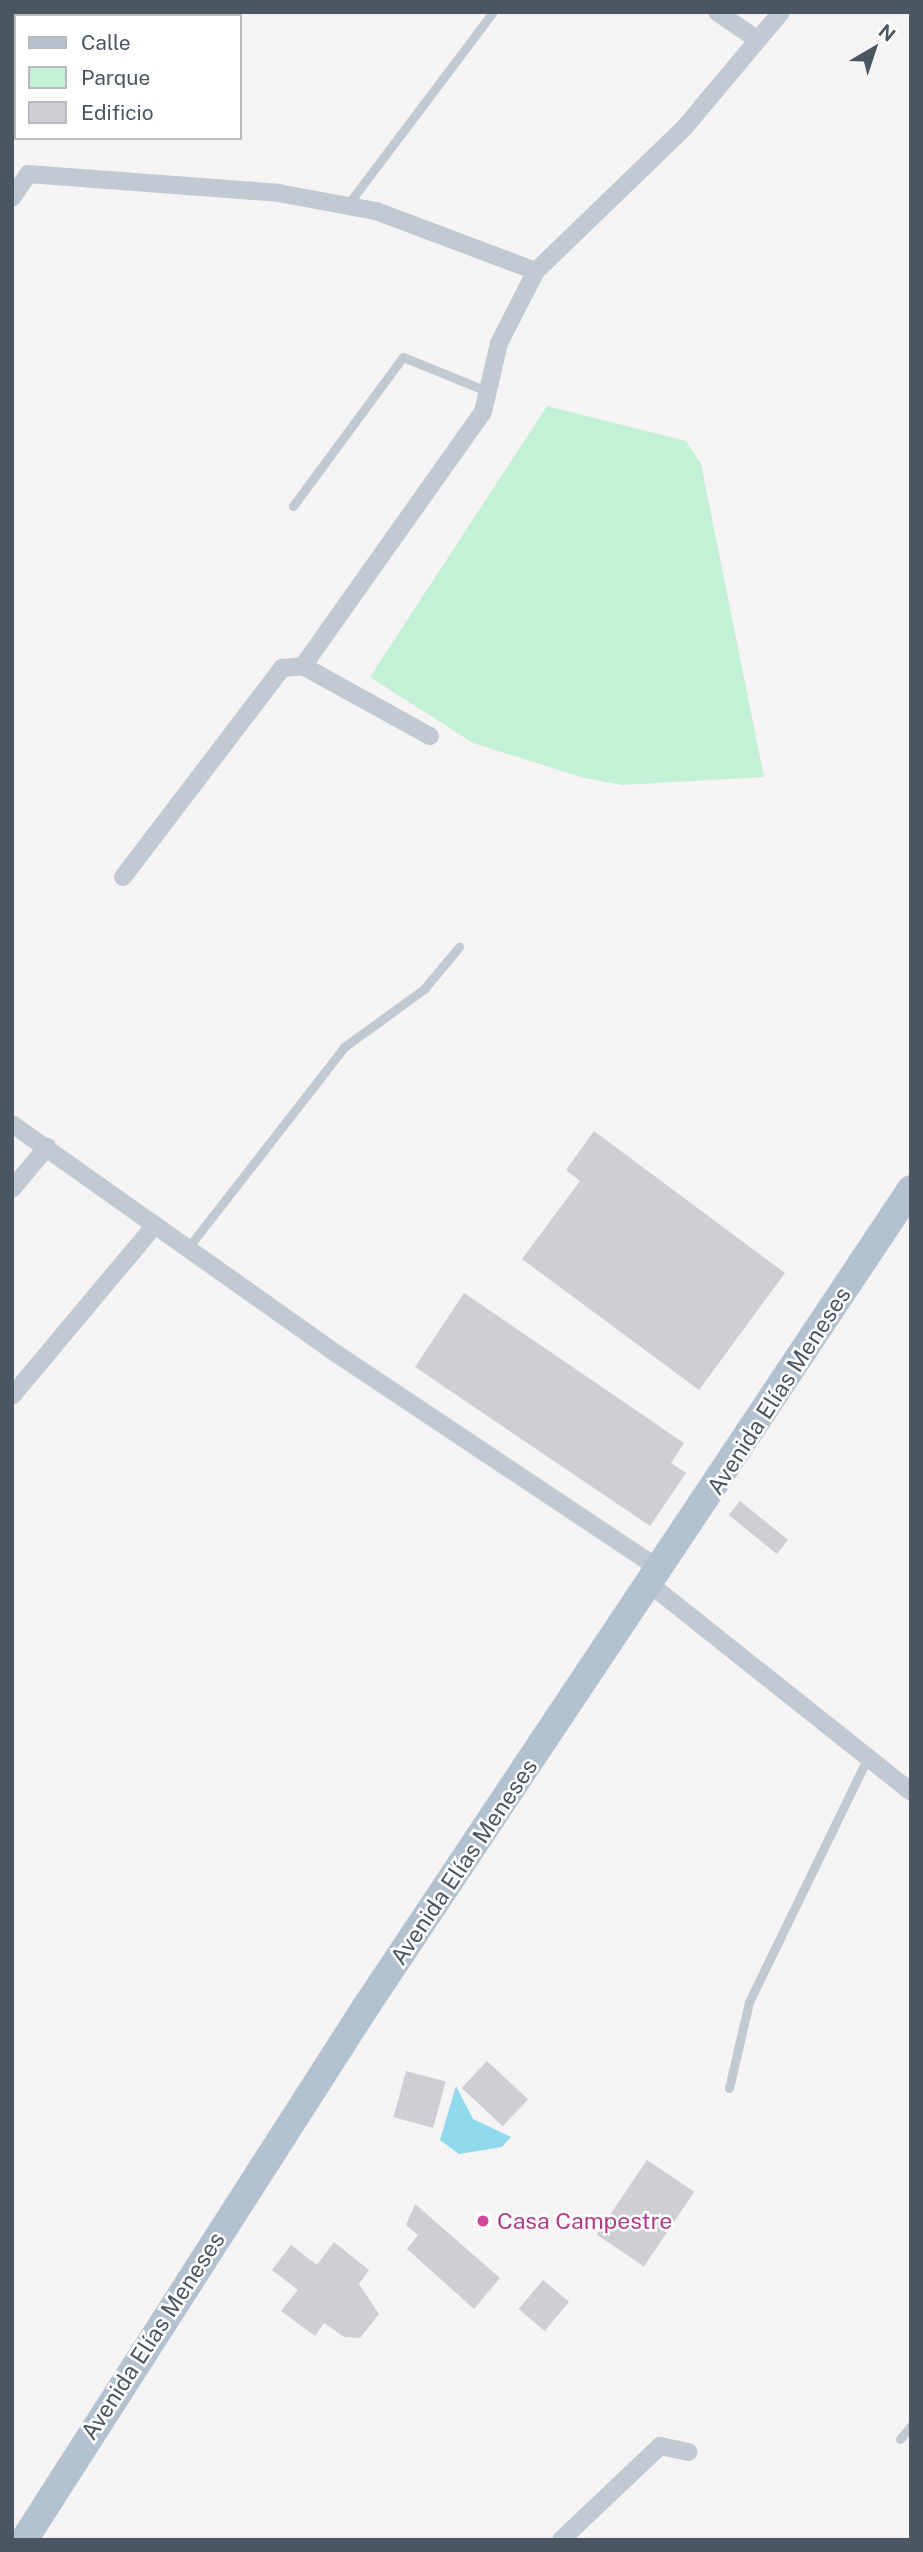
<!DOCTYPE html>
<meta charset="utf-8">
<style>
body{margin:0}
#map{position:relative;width:923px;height:2552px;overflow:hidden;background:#f5f3f3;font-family:"Public Sans",sans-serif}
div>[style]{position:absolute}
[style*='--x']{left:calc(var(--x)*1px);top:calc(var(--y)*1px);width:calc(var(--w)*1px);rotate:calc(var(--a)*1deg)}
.green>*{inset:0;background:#c3f1d5}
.water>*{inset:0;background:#90daee}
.building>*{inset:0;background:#cdcfd5;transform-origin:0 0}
.lane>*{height:9px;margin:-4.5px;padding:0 4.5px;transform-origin:4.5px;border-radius:4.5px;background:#c1cad2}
.street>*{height:18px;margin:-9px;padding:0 9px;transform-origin:9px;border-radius:9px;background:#c1cad2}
.primary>*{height:28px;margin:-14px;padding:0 14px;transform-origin:14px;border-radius:14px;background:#b3c2d1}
.dots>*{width:19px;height:19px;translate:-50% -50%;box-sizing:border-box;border:4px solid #fff;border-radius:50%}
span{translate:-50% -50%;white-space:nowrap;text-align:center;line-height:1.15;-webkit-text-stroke:5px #fff;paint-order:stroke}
.street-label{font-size:23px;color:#4a5661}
.hotel-label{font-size:23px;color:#b23c85}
.left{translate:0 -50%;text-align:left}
.frame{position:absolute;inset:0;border:14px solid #4a5661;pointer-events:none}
.legend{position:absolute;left:14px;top:14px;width:228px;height:126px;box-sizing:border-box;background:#fff;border:2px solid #b7bbc0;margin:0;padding:9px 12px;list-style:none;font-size:21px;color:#4a5661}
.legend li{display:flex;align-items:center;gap:14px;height:35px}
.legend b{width:35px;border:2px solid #b7bbc0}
.north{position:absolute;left:839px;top:14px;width:70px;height:70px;-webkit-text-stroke:5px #fff;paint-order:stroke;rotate:39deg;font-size:19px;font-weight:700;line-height:28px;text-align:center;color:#4a5661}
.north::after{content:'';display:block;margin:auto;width:24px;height:32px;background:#4a5661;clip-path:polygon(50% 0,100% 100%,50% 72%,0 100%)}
</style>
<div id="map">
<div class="green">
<i style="clip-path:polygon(547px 406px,686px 441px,701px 464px,764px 777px,622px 785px,584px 778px,473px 743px,370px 677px)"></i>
</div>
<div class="water">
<i style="clip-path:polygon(456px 2086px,473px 2119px,511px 2137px,502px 2147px,459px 2154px,440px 2140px)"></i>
</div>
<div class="building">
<i style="clip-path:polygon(594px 1131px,785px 1273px,699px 1390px,522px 1259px,580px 1181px,566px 1170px)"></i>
<i style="clip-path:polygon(464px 1293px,684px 1443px,671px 1463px,686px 1473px,650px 1526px,415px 1367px)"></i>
<i style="left:740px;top:1501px;width:62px;height:18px;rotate:39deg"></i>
<i style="left:487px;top:2061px;width:56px;height:37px;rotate:43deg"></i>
<i style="left:406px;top:2071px;width:41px;height:48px;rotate:15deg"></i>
<i style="left:647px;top:2160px;width:57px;height:90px;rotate:34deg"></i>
<i style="clip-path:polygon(415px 2204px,500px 2278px,474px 2309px,407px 2249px,418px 2235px,406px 2225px)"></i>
<i style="clip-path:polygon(334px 2242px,369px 2270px,359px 2284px,379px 2314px,360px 2338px,344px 2337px,324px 2323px,315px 2336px,281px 2311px,298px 2290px,272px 2270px,291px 2245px,317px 2265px)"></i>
<i style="left:543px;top:2280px;width:34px;height:38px;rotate:40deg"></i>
</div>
<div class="lane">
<i style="--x:349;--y:203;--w:239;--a:-53"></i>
<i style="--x:293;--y:506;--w:185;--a:-53.6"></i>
<i style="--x:403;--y:357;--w:93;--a:22.1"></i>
<i style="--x:187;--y:1249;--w:256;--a:-52.1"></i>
<i style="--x:344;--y:1047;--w:99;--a:-35.9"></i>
<i style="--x:424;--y:989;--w:55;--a:-50.2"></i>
<i style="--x:729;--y:2088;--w:88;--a:-76.9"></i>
<i style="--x:749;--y:2002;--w:270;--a:-64.1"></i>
<i style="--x:900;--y:2439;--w:17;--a:-50"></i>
</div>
<div class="street">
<i style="--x:717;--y:12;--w:46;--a:34.4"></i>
<i style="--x:12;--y:198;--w:29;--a:-56"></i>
<i style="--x:28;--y:174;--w:251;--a:4.3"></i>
<i style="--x:278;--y:193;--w:100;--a:10.4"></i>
<i style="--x:376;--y:211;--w:171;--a:20.6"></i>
<i style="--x:536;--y:271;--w:207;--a:-44"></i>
<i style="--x:685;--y:127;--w:150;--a:-50.1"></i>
<i style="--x:303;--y:666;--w:311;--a:-54.7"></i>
<i style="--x:483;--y:412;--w:71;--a:-76.9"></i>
<i style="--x:499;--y:343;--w:81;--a:-62.8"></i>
<i style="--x:123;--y:877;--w:263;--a:-52.7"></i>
<i style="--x:282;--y:668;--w:21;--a:-5"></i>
<i style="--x:303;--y:666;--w:145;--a:28.9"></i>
<i style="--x:12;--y:1124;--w:398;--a:35.3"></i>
<i style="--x:337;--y:1354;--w:389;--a:33.7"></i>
<i style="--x:12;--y:1189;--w:55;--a:-50.2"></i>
<i style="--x:12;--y:1396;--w:223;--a:-50.1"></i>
<i style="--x:651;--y:1585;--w:332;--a:38.5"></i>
<i style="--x:561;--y:2540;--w:137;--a:-43.5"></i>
<i style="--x:660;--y:2446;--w:29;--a:12"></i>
</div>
<div class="primary">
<i style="--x:24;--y:2540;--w:632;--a:-57.34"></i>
<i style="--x:365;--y:2008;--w:984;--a:-56.31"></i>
</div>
<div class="dots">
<i style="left:483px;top:2221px;background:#d1479c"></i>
</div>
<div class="street-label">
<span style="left:779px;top:1391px;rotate:-57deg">Avenida Elías Meneses</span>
<span style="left:464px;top:1862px;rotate:-56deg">Avenida Elías Meneses</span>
<span style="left:153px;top:2336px;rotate:-57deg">Avenida Elías Meneses</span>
</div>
<div class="hotel-label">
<span class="left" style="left:497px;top:2221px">Casa Campestre</span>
</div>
<div class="frame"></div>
<ul class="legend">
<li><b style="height:9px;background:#b3c2d1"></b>Calle</li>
<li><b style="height:19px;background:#c3f1d5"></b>Parque</li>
<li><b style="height:19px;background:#cdcfd5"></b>Edificio</li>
</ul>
<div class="north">N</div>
</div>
